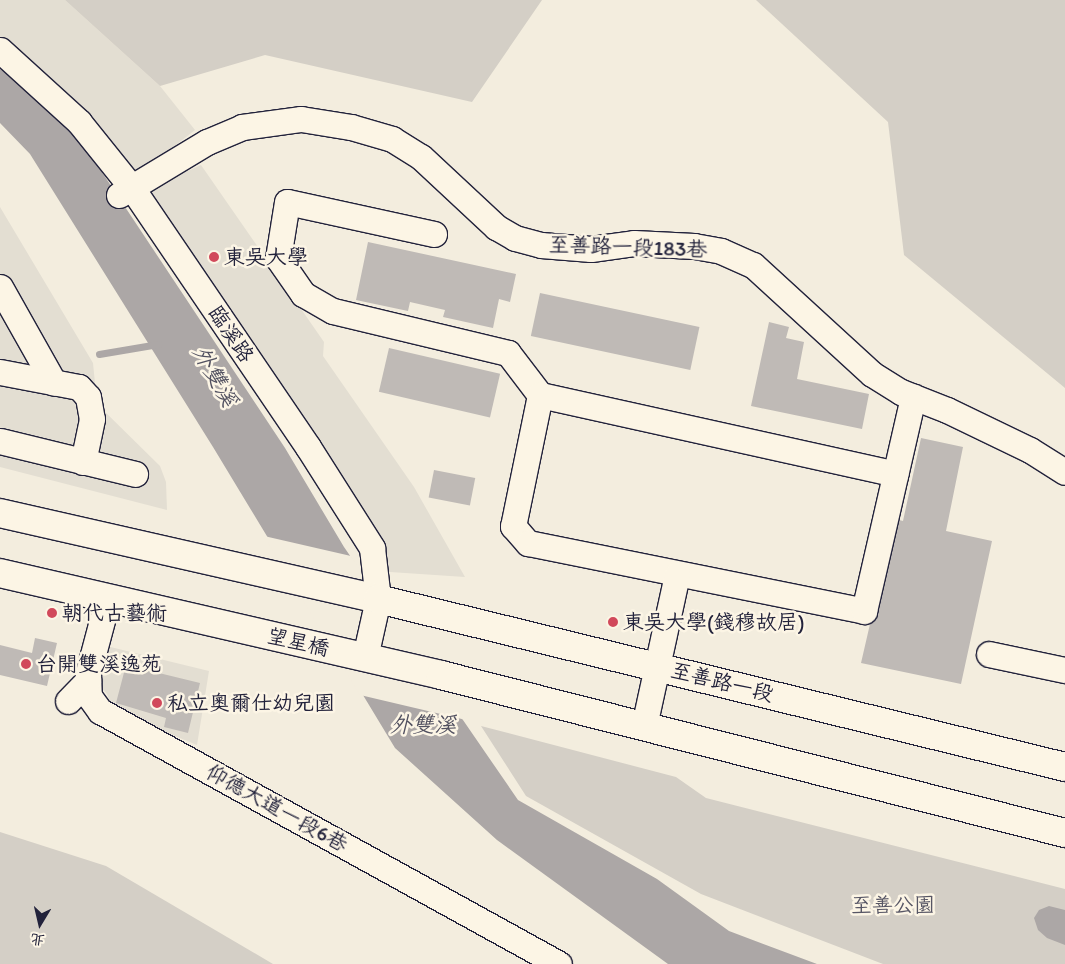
<!DOCTYPE html>
<meta charset="utf-8">
<style>
body{margin:0}
#map{position:relative;width:1065px;height:964px;overflow:hidden;background:#f3edde;font-family:Itim,"LXGW WenKai TC",sans-serif}
div>[style]{position:absolute}
[style*='--x']{left:calc(var(--x)*1px);top:calc(var(--y)*1px);width:calc(var(--w)*1px);rotate:calc(var(--a)*1deg)}
.built>*{inset:0;background:#e3ded2}
.green>*{inset:0;background:#d4cfc6}
.water>*{inset:0;background:#aca7a6}
.pier>*{inset:0;background:#f3edde}
.stream>*{height:7px;margin:-3.5px;padding:0 3.5px;transform-origin:3.5px;border-radius:3.5px;background:#aca7a6}
.building>*{inset:0;background:#bfbab6;transform-origin:0 0}
.roads{filter:drop-shadow(1px 0 #22223b) drop-shadow(-1px 0 #22223b) drop-shadow(0 1px #22223b) drop-shadow(0 -1px #22223b)}
.minor>*{height:25px;margin:-12.5px;padding:0 12.5px;transform-origin:12.5px;border-radius:12.5px;background:#fcf5e5}
.major>*{height:28px;margin:-14px;padding:0 14px;transform-origin:14px;border-radius:14px;background:#fcf5e5}
.dots>*{width:14px;height:14px;translate:-50% -50%;box-sizing:border-box;border:2px solid #fcf5e5;border-radius:50%}
span{translate:-50% -50%;white-space:nowrap;text-align:center;line-height:1.15;-webkit-text-stroke:5px #fcf5e5;paint-order:stroke}
.street-label{font-size:21px;color:#22223b}
.poi-label{font-size:21px;color:#22223b}
.left{translate:0 -50%;text-align:left}
.park-label{font-size:21px;color:#575665}
.water-label{font-size:22px;color:#525160;font-style:italic}
.north{position:absolute;left:15px;top:899px;width:50px;height:50px;-webkit-text-stroke:4px #fcf5e5;paint-order:stroke;rotate:189deg;font-size:14px;font-weight:700;line-height:20px;text-align:center;color:#22223b}
.north::after{content:'';display:block;margin:auto;width:18px;height:22px;background:#22223b;clip-path:polygon(50% 0,100% 100%,50% 72%,0 100%)}
</style>
<div id="map">
<div class="built">
<i style="clip-path:polygon(0 0,65px 0,160px 86px,195px 130px,172px 148px,188px 171px,201px 165px,324px 342px,323px 356px,414px 487px,465px 577px,375px 571px,75px 125px,0 53px)"></i>
<i style="clip-path:polygon(0 207px,93px 363px,97px 404px,160px 466px,166px 482px,167px 510px,0 467px)"></i>
<i style="clip-path:polygon(94px 643px,209px 671px,197px 745px,114px 711px,107px 694px,95px 681px)"></i>
</div>
<div class="green">
<i style="clip-path:polygon(65px 0,542px 0,472px 102px,265px 55px,160px 86px)"></i>
<i style="clip-path:polygon(756px 0,1065px 0,1065px 388px,904px 255px,888px 122px)"></i>
<i style="clip-path:polygon(481px 726px,676px 777px,706px 798px,1065px 889px,1065px 964px,883px 964px,701px 894px,526px 796px)"></i>
<i style="clip-path:polygon(0 832px,106px 866px,273px 964px,0 964px)"></i>
</div>
<div class="water">
<i style="clip-path:polygon(0 69px,68px 121px,285px 448px,344px 547px,518px 800px,657px 879px,729px 931px,817px 964px,668px 964px,497px 840px,395px 748px,213px 447px,30px 154px,0 123px)"></i>
<i style="clip-path:polygon(1049px 906px,1065px 910px,1065px 945px,1047px 938px,1038px 930px,1034px 918px,1039px 910px)"></i>
</div>
<div class="pier">
<i style="clip-path:polygon(264px 536px,351px 556px,466px 720px,360px 695px)"></i>
</div>
<div class="stream">
<i style="--x:99;--y:354;--w:60;--a:-9.6"></i>
</div>
<div class="building">
<i style="clip-path:polygon(368px 242px,516px 274px,510px 302px,499px 299px,493px 328px,443px 317px,445px 310px,410px 302px,408px 311px,356px 300px)"></i>
<i style="left:540px;top:293px;width:163px;height:44px;rotate:12deg"></i>
<i style="clip-path:polygon(769px 322px,789px 327px,786px 338px,804px 342px,797px 379px,869px 394px,862px 429px,751px 406px)"></i>
<i style="left:389px;top:348px;width:114px;height:45px;rotate:13deg"></i>
<i style="clip-path:polygon(921px 438px,963px 447px,946px 531px,992px 541px,961px 684px,861px 663px,870px 624px,878px 614px,899px 520px,903px 521px)"></i>
<i style="left:434px;top:470px;width:42px;height:28px;rotate:11deg"></i>
<i style="clip-path:polygon(35px 638px,57px 643px,47px 686px,0 675px,0 645px,32px 653px)"></i>
<i style="clip-path:polygon(126px 665px,200px 683px,188px 733px,164px 727px,166px 718px,116px 703px)"></i>
</div>
<div class="roads">
<div class="minor">
<i style="--x:0;--y:50;--w:107;--a:42.3"></i>
<i style="--x:79;--y:122;--w:85;--a:51.2"></i>
<i style="--x:132;--y:188;--w:313;--a:55.8"></i>
<i style="--x:308;--y:447;--w:120;--a:57.6"></i>
<i style="--x:372;--y:548;--w:51;--a:83.3"></i>
<i style="--x:378;--y:599;--w:59;--a:102.6"></i>
<i style="--x:119;--y:195;--w:103;--a:-31.1"></i>
<i style="--x:207;--y:142;--w:38;--a:-23"></i>
<i style="--x:242;--y:127;--w:60;--a:-7.7"></i>
<i style="--x:301;--y:119;--w:51;--a:9.1"></i>
<i style="--x:351;--y:127;--w:43;--a:16.3"></i>
<i style="--x:392;--y:139;--w:34;--a:32"></i>
<i style="--x:421;--y:157;--w:103;--a:43"></i>
<i style="--x:496;--y:227;--w:22;--a:30"></i>
<i style="--x:515;--y:238;--w:27;--a:15"></i>
<i style="--x:541;--y:245;--w:50;--a:4.6"></i>
<i style="--x:591;--y:249;--w:43;--a:-7.9"></i>
<i style="--x:634;--y:243;--w:60;--a:2.9"></i>
<i style="--x:694;--y:246;--w:27;--a:10"></i>
<i style="--x:721;--y:251;--w:35;--a:24"></i>
<i style="--x:753;--y:265;--w:161;--a:42.5"></i>
<i style="--x:872;--y:374;--w:34;--a:32"></i>
<i style="--x:901;--y:392;--w:49;--a:21.4"></i>
<i style="--x:947;--y:410;--w:92;--a:25.7"></i>
<i style="--x:1030;--y:450;--w:41;--a:32.2"></i>
<i style="--x:434;--y:234;--w:150;--a:-167.7"></i>
<i style="--x:287;--y:202;--w:57;--a:99.1"></i>
<i style="--x:278;--y:258;--w:44;--a:55.2"></i>
<i style="--x:303;--y:294;--w:34;--a:30"></i>
<i style="--x:333;--y:311;--w:180;--a:13.5"></i>
<i style="--x:508;--y:353;--w:53;--a:52.7"></i>
<i style="--x:540;--y:395;--w:364;--a:12.5"></i>
<i style="--x:0;--y:287;--w:110;--a:60.6"></i>
<i style="--x:0;--y:372;--w:80;--a:10.8"></i>
<i style="--x:79;--y:387;--w:13;--a:48"></i>
<i style="--x:88;--y:397;--w:22;--a:80"></i>
<i style="--x:92;--y:419;--w:44;--a:101.8"></i>
<i style="--x:540;--y:395;--w:134;--a:101.6"></i>
<i style="--x:513;--y:526;--w:23;--a:49"></i>
<i style="--x:528;--y:543;--w:343;--a:11.4"></i>
<i style="--x:864;--y:611;--w:220;--a:-77.1"></i>
<i style="--x:0;--y:441;--w:139;--a:13.7"></i>
<i style="--x:108;--y:598;--w:78;--a:104.9"></i>
<i style="--x:88;--y:673;--w:23;--a:88"></i>
<i style="--x:89;--y:696;--w:19;--a:54"></i>
<i style="--x:100;--y:711;--w:524;--a:28.86"></i>
<i style="--x:989;--y:654;--w:78;--a:11.9"></i>
<i style="--x:68;--y:701;--w:29;--a:-46"></i>
<i style="--x:644;--y:726;--w:155;--a:-77.7"></i>
</div>
<div class="major">
<i style="--x:0;--y:513;--w:388;--a:12.8"></i>
<i style="--x:378;--y:599;--w:707;--a:13.74"></i>
<i style="--x:0;--y:573;--w:453;--a:13"></i>
<i style="--x:441;--y:675;--w:644;--a:14.21"></i>
</div>
</div>
<div class="dots">
<i style="left:214px;top:257px;background:#d1495b"></i>
<i style="left:52px;top:613px;background:#d1495b"></i>
<i style="left:613px;top:622px;background:#d1495b"></i>
<i style="left:26px;top:664px;background:#d1495b"></i>
<i style="left:157px;top:703px;background:#d1495b"></i>
</div>
<div class="street-label">
<span style="left:628px;top:247px;rotate:2deg">至善路一段183巷</span>
<span style="left:231px;top:334px;rotate:56deg">臨溪路</span>
<span style="left:298px;top:642px;rotate:13deg">望星橋</span>
<span style="left:722px;top:682px;rotate:14deg">至善路一段</span>
<span style="left:277px;top:808px;rotate:29deg">仰德大道一段6巷</span>
</div>
<div class="poi-label">
<span class="left" style="left:224px;top:257px">東吳大學</span>
<span class="left" style="left:62px;top:613px">朝代古藝術</span>
<span class="left" style="left:623px;top:622px">東吳大學(錢穆故居)</span>
<span class="left" style="left:36px;top:664px">台開雙溪逸苑</span>
<span class="left" style="left:167px;top:703px">私立奧爾仕幼兒園</span>
</div>
<div class="park-label">
<span style="left:893px;top:905px">至善公園</span>
</div>
<div class="water-label">
<span style="left:215px;top:376px;rotate:60deg">外雙溪</span>
<span style="left:423px;top:725px">外雙溪</span>
</div>
<div class="north">北</div>
</div>
